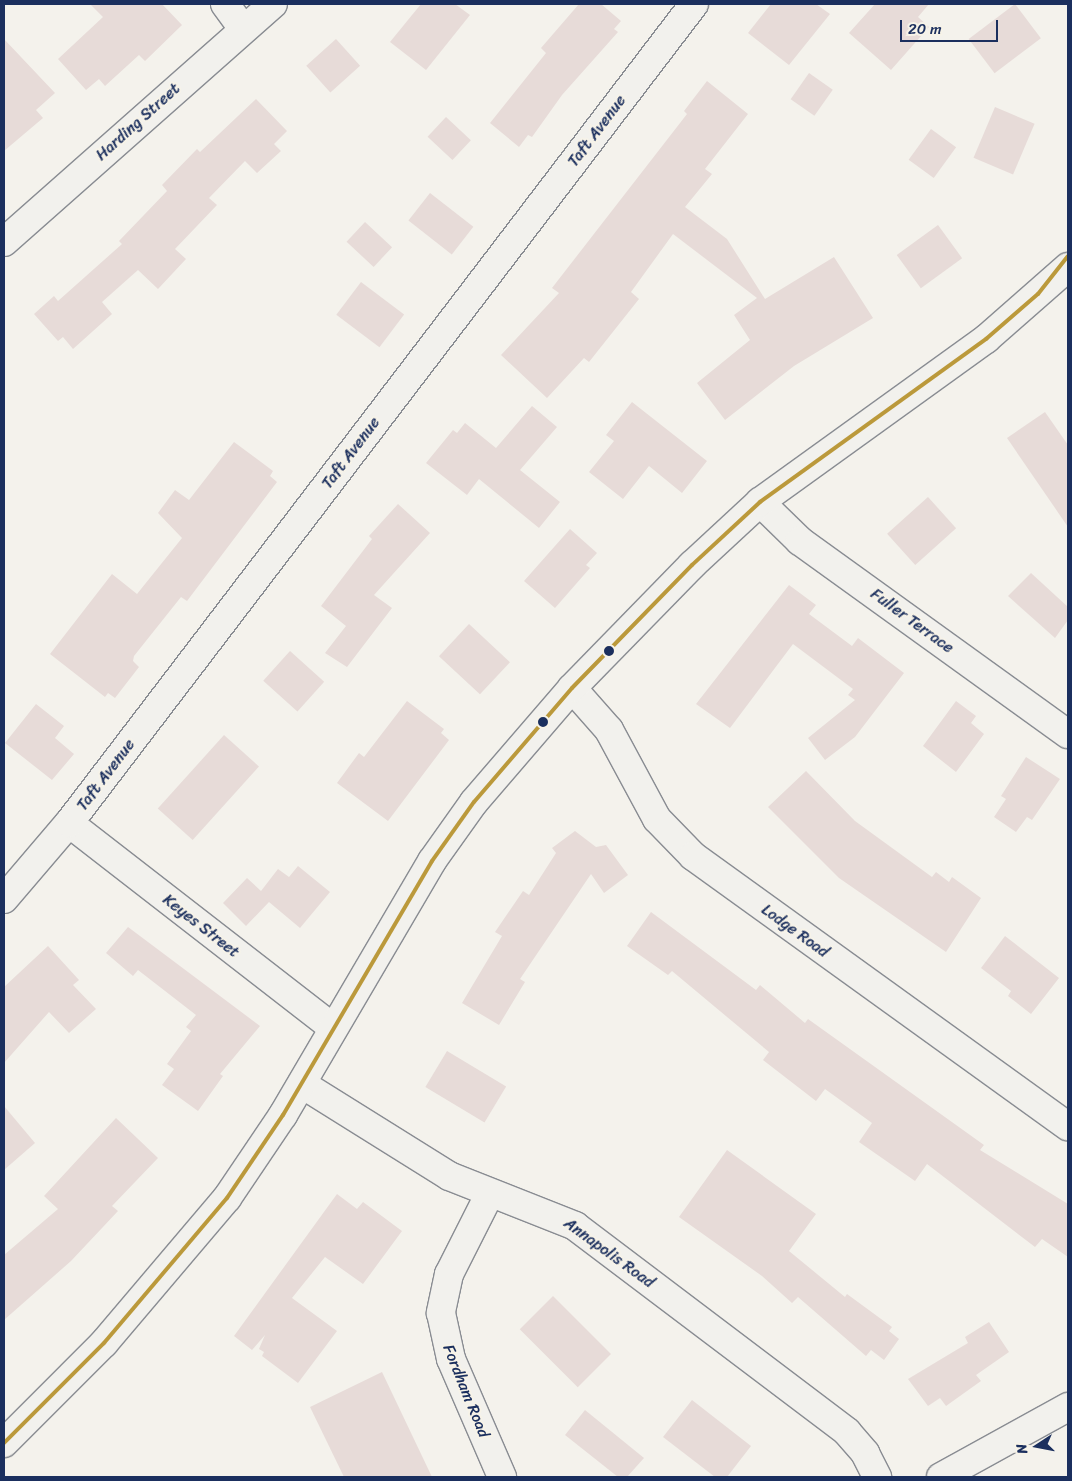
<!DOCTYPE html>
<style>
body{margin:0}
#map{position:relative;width:1072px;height:1481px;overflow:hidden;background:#f4f2ec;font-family:Sriracha,sans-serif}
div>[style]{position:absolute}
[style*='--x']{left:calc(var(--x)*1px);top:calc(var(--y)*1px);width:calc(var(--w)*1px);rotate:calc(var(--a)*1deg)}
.building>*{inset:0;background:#e7dbd8;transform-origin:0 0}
.roads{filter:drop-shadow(1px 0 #898c92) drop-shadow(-1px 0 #898c92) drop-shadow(0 1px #898c92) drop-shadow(0 -1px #898c92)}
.minor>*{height:28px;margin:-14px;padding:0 14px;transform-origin:14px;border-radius:14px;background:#f2f1ed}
.secondary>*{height:28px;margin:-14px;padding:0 14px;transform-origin:14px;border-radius:14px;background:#f2f1ed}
.bus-1>*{height:4px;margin:-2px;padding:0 2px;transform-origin:2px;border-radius:2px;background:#bb993b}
.dots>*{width:14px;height:14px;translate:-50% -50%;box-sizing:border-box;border:2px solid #f7f3e8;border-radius:50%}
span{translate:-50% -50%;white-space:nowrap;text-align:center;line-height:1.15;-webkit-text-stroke:4px #f7f3e8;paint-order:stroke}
.street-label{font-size:16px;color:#1b2f5e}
.frame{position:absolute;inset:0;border:5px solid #1b2f5e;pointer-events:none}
.north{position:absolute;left:1012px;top:1421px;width:50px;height:50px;-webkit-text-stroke:4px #f7f3e8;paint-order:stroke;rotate:259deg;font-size:14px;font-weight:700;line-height:20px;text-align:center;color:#1b2f5e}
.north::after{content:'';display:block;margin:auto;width:18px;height:22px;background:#1b2f5e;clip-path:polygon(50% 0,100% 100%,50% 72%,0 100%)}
.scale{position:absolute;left:900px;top:20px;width:98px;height:22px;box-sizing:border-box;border:2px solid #1b2f5e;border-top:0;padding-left:6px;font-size:15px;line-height:18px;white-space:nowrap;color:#1b2f5e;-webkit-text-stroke:4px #f7f3e8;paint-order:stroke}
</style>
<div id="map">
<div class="building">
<i style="clip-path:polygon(90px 4px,162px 4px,182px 25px,145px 61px,139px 55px,105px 86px,99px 79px,86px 90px,58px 59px,103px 17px)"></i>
<i style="clip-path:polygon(421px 4px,455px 4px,470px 15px,426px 70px,390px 42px)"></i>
<i style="clip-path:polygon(579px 4px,601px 4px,621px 21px,614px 29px,618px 32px,562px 95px,532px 137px,528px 135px,519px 147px,490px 123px,546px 53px,541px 48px)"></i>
<i style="clip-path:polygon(771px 4px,816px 4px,830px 14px,789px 65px,748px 33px)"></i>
<i style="clip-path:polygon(875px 4px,929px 4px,918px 17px,929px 27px,891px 70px,849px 33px)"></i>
<i style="left:1015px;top:4px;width:43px;height:58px;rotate:53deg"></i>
<i style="clip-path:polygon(4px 39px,55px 93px,36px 110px,43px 118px,4px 151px)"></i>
<i style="left:336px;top:39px;width:36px;height:40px;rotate:48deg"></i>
<i style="left:809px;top:73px;width:29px;height:32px;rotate:35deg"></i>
<i style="clip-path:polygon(707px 81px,748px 114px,705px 169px,712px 174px,685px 207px,727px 239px,765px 299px,834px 257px,873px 318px,794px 366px,725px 420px,697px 383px,750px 340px,734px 315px,757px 298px,673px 234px,631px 292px,639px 299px,589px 362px,584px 358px,547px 398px,501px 355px,559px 293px,552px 288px,687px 114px,684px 111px)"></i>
<i style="clip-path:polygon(256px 99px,287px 131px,274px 144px,281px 151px,257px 173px,245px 161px,209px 198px,217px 205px,175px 249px,186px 259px,158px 289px,138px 270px,102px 302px,112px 314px,73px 349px,63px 337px,58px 341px,34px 314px,54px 296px,58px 301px,122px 244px,119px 241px,167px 191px,162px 185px,197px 149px,200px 152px)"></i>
<i style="left:995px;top:107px;width:43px;height:55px;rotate:23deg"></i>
<i style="left:446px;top:117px;width:34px;height:27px;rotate:43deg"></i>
<i style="left:931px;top:129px;width:31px;height:38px;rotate:36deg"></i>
<i style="left:430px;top:193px;width:55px;height:35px;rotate:38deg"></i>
<i style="left:365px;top:222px;width:37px;height:27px;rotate:43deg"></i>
<i style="left:938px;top:225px;width:41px;height:51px;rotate:54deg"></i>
<i style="left:361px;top:282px;width:54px;height:41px;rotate:37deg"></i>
<i style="clip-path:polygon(632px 402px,707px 461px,682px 493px,649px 466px,623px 499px,589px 472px,614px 441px,606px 435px)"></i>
<i style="clip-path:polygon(532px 406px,557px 427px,520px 470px,560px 502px,539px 528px,479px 479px,467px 495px,426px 463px,453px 430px,457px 433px,465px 423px,496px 448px)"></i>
<i style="clip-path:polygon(1045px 412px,1068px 445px,1068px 527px,1007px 438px)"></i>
<i style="clip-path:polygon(234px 442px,273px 471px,270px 476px,277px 482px,187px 601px,181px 597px,134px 656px,133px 661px,139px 667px,115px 698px,108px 693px,105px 697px,50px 654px,112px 574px,137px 594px,182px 538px,158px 513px,175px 490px,189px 500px)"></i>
<i style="left:928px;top:497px;width:42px;height:55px;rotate:48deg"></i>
<i style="clip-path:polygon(398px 504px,430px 533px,374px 595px,392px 608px,347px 667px,325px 653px,346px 626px,321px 606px,372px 539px,369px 536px)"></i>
<i style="clip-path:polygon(570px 529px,597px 553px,586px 565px,590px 568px,555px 608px,524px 581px)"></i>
<i style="clip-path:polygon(1031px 573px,1068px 607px,1068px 620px,1055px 638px,1008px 596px)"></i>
<i style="clip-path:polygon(789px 585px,816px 605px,809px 614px,852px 646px,858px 638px,904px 673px,855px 737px,825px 760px,808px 738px,855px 700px,848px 695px,853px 689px,793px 644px,730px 728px,696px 704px)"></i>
<i style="left:469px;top:624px;width:56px;height:44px;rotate:43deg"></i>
<i style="left:290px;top:651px;width:46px;height:40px;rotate:42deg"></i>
<i style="clip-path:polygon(407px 701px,444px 729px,441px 733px,449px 740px,388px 821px,337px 783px,359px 753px,364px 757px)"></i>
<i style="clip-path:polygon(956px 701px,976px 716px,971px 723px,984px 734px,956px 772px,923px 746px)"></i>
<i style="clip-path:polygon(36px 704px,64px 726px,55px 738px,74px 754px,52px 780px,5px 743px)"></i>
<i style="left:224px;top:735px;width:47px;height:99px;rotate:42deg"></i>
<i style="clip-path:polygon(1026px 757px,1060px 779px,1032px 820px,1027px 817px,1016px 832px,994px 817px,1006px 799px,1001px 796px)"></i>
<i style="clip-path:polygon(806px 771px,855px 821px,932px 877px,936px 872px,949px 882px,952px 877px,981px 898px,946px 952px,839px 878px,768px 807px)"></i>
<i style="clip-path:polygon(575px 831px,596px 847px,606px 845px,628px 875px,604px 893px,591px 874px,520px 979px,525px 982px,499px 1025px,462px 1003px,502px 936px,495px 932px,523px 891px,529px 895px,556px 853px,552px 848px)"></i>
<i style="clip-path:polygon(298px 866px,330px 892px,300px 928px,269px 902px,246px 926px,223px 903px,247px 878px,261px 891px,278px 869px,289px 877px)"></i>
<i style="clip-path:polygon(651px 912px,756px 990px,760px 985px,805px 1023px,808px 1019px,984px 1145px,980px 1150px,1068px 1204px,1068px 1257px,1042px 1239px,1035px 1247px,927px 1164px,915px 1181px,859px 1142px,872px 1123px,825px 1089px,816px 1101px,763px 1060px,769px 1052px,672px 971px,668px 975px,627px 946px)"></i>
<i style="clip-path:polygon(128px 927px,260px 1026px,220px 1074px,223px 1076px,198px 1111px,162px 1085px,174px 1069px,167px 1064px,191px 1031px,186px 1027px,196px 1015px,138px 970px,133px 976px,106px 953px)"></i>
<i style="clip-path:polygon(1005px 936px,1059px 978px,1031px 1014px,1008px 996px,1011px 991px,981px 968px)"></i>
<i style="clip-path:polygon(48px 946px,79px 980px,73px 985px,96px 1009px,69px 1033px,49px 1012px,4px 1063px,4px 987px)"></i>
<i style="left:447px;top:1051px;width:69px;height:42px;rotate:31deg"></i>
<i style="clip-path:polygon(4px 1106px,35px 1143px,4px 1170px)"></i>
<i style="clip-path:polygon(116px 1118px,158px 1158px,112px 1206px,118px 1211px,71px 1261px,4px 1320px,4px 1255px,58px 1209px,44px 1196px)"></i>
<i style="clip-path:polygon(727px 1150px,816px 1214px,789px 1251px,845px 1297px,847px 1294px,892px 1327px,889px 1331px,899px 1339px,884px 1360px,871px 1350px,866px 1356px,798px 1297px,792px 1303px,762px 1276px,679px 1217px)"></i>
<i style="clip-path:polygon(337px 1194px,357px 1209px,363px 1202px,402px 1231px,363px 1284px,325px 1257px,292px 1298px,337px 1331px,298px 1383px,262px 1356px,264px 1352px,259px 1349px,265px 1335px,252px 1350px,234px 1336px)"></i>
<i style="left:553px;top:1296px;width:82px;height:47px;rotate:45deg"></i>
<i style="clip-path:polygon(989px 1322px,1009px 1352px,976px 1375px,981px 1381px,946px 1406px,940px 1398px,928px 1406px,908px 1379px,968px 1343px,965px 1337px)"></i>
<i style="clip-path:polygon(382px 1372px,432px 1477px,344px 1477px,310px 1407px)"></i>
<i style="clip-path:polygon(692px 1400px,751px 1446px,727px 1477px,715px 1477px,663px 1437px)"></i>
<i style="clip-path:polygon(585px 1410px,644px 1458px,627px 1477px,618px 1477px,565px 1435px)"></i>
</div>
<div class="roads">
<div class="minor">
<i style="--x:225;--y:4;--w:31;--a:54"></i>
<i style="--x:4;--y:242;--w:359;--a:-41.5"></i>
<i style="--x:760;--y:502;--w:56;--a:44.3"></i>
<i style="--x:800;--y:541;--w:330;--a:35.8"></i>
<i style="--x:572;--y:688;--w:56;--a:48.6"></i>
<i style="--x:609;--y:730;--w:101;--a:61.7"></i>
<i style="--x:657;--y:819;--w:52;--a:45.8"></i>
<i style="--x:693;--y:856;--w:462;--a:35.8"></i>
<i style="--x:69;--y:823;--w:334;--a:37.8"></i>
<i style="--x:4;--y:899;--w:100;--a:-49.5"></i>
<i style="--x:69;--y:823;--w:1030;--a:-52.65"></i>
<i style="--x:302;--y:1084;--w:173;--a:32"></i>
<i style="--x:449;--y:1176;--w:136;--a:21.6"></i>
<i style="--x:575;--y:1226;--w:341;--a:37.1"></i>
<i style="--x:847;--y:1432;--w:28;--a:49"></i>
<i style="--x:865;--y:1453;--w:27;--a:63"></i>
<i style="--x:490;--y:1193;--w:91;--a:116.8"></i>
<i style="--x:449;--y:1274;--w:40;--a:102"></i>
<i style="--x:441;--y:1313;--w:47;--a:77.7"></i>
<i style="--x:451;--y:1359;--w:129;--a:66.6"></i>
<i style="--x:941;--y:1477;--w:145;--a:-28.9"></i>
</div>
<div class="secondary">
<i style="--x:4;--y:1443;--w:141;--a:-45"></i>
<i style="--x:104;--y:1343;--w:190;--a:-49.7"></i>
<i style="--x:227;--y:1198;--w:100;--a:-56"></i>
<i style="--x:283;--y:1115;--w:294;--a:-59.6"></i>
<i style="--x:432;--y:861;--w:72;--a:-54.6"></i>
<i style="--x:474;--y:802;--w:150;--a:-49.3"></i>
<i style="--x:572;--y:688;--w:172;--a:-45.7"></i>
<i style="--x:692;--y:565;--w:93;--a:-42.8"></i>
<i style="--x:760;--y:502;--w:279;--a:-35.8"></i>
<i style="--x:986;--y:339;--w:109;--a:-41.3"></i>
</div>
</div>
<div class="bus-1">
<i style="--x:4;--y:1443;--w:141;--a:-45"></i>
<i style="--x:104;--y:1343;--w:190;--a:-49.7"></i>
<i style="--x:227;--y:1198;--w:100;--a:-56"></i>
<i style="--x:283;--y:1115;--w:294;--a:-59.6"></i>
<i style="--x:432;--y:861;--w:72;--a:-54.6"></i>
<i style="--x:474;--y:802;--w:150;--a:-49.3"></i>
<i style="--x:572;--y:688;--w:172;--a:-45.7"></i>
<i style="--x:692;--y:565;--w:93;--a:-42.8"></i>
<i style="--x:760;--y:502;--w:279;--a:-35.8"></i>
<i style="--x:986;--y:339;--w:69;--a:-40.9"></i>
<i style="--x:1038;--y:294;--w:48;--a:-51.7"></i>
</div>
<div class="dots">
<i style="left:609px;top:651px;background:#1b2f5e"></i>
<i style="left:543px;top:722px;background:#1b2f5e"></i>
</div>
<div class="street-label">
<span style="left:138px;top:122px;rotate:-42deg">Harding Street</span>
<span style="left:597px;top:131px;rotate:-53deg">Taft Avenue</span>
<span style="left:351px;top:453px;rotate:-53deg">Taft Avenue</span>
<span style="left:912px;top:621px;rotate:36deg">Fuller Terrace</span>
<span style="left:106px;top:775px;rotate:-53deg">Taft Avenue</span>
<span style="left:201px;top:926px;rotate:38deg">Keyes Street</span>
<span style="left:795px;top:931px;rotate:36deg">Lodge Road</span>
<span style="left:609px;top:1253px;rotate:36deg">Annapolis Road</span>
<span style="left:466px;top:1391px;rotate:68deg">Fordham Road</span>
</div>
<div class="frame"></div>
<div class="north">N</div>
<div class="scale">20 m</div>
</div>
